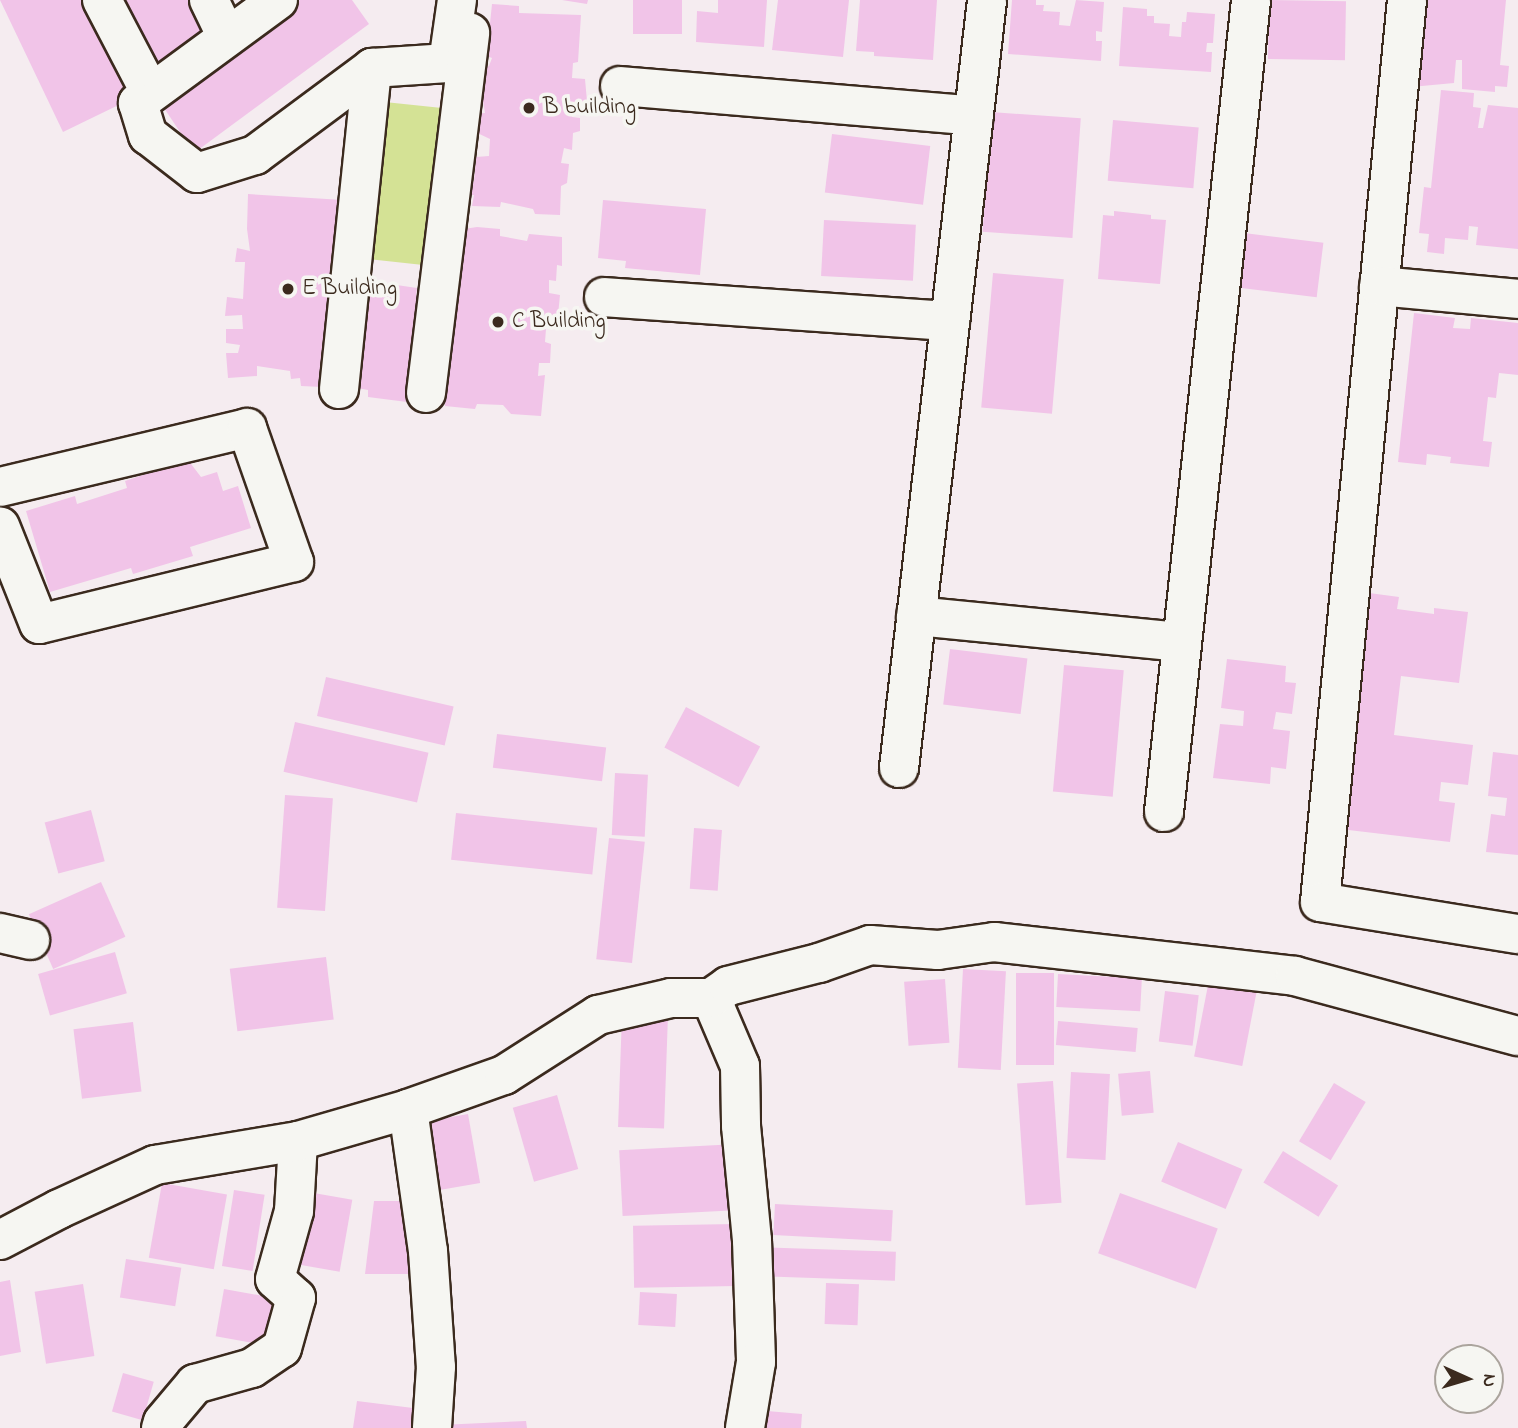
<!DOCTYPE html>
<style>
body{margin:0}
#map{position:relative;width:1518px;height:1428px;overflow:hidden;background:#f5ecf0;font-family:"Indie Flower",sans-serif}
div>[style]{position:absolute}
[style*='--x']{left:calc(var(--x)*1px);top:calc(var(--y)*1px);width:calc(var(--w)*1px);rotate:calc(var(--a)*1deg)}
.green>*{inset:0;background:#d4e295;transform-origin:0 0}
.building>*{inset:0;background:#f1c4e8;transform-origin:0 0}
.roads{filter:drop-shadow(2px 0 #3b2a1e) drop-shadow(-2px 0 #3b2a1e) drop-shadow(0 2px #3b2a1e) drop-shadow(0 -2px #3b2a1e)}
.minor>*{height:38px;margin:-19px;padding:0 19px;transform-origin:19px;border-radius:19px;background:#f6f6f2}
.tertiary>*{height:38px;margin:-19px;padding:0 19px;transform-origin:19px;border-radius:19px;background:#f6f6f2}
.dots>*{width:19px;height:19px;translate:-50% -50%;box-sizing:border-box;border:4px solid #f6f6f2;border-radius:50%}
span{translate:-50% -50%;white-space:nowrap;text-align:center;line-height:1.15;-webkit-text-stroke:7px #f6f6f2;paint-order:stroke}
.poi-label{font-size:23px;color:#3b2a1e}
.left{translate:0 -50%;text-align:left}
.north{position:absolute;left:1434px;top:1344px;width:70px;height:70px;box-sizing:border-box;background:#f6f6f2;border:2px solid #aba49d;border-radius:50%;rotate:94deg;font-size:19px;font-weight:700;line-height:28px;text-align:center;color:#3b2a1e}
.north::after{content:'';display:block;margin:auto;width:24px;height:32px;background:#3b2a1e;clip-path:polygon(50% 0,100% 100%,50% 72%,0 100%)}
</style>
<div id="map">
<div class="green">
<i style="left:442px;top:108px;width:158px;height:60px;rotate:96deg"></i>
</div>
<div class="building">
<i style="clip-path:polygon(0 0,85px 0,133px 98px,63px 132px)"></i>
<i style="clip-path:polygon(113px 0,199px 0,216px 34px,146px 68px)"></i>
<i style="clip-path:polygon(300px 0,352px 0,369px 24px,194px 153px,164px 108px)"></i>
<i style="clip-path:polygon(562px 0,588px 0,587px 4px)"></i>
<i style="left:633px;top:0;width:49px;height:34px"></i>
<i style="clip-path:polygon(718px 0,767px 0,764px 47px,696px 42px,697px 11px,718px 13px)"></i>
<i style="clip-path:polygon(778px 0,849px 0,843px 57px,772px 50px)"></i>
<i style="clip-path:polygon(860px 0,937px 0,933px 60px,874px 56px,874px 52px,856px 51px)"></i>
<i style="clip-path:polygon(1012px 0,1036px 0,1036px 5px,1044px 5px,1043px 11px,1060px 12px,1059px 25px,1070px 26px,1076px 0,1104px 2px,1102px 32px,1096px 31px,1096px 41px,1102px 41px,1101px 61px,1008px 54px)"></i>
<i style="left:1269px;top:0;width:77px;height:59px;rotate:1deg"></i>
<i style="clip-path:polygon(1419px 0,1506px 0,1500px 65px,1509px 66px,1507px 87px,1495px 86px,1495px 92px,1462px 89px,1462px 60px,1456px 60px,1454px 83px,1411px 87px)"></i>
<i style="clip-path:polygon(492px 4px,519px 6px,519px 13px,581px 15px,578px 62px,573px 63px,572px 78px,585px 79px,587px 101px,575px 104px,572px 117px,580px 118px,580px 131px,573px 133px,572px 150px,564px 148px,561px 163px,569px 164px,567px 183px,561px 186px,560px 215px,535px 214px,533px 209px,501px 202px,500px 207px,472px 206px,474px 195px,469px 195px,468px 183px,474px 182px,476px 157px,489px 156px,490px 139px,471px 130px,472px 114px,485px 113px,483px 101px,473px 100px,481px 70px,489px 66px,492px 58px,484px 55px,484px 33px,489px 33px)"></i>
<i style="clip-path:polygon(1123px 7px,1147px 9px,1147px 16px,1154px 16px,1154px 23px,1170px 24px,1169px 36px,1181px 37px,1182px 22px,1186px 22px,1187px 12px,1215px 14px,1213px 43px,1207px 43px,1206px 52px,1212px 52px,1211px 72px,1119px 66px)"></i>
<i style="clip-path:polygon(1441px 90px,1474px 93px,1473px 107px,1481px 108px,1478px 128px,1483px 128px,1488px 105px,1518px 108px,1518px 249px,1476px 245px,1478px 227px,1469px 226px,1468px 240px,1445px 238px,1444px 254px,1427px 252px,1429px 234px,1419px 233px,1424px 187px,1431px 188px)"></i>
<i style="left:991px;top:112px;width:90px;height:120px;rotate:4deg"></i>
<i style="left:1113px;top:120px;width:86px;height:61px;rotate:5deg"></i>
<i style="left:832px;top:134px;width:99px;height:59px;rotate:7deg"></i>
<i style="clip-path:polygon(248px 194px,343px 200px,322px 387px,301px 386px,300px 378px,291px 379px,290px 371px,257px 366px,257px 376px,228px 378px,226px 353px,238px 353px,240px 345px,226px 343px,226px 329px,243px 329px,242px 315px,225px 316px,227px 297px,243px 299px,245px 262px,235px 262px,237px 248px,250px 251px,247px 229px)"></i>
<i style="clip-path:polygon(603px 200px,706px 209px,700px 275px,625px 268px,626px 261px,598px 258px)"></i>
<i style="clip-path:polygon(1114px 211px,1151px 215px,1151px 219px,1166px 220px,1160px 284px,1098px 279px,1103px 215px,1114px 216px)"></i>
<i style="left:824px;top:220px;width:92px;height:56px;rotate:3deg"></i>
<i style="clip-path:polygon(477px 227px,500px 229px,500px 236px,527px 241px,529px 234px,562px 237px,562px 266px,557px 265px,556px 281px,549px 280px,549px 293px,560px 295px,558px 315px,547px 316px,545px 342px,551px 344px,550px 363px,539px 363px,538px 376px,545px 375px,541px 416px,511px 414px,503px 405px,477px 404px,475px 409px,445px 406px,447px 349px,457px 250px,463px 251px,464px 229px)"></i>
<i style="left:1244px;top:233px;width:80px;height:55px;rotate:7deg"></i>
<i style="left:993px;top:273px;width:71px;height:135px;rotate:5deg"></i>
<i style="clip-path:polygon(376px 282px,417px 288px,416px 296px,432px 298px,407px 402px,368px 397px,368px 390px,351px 387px,359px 291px,374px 293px)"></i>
<i style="clip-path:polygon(1414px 313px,1455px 318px,1453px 328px,1470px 329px,1471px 318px,1518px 323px,1518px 375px,1499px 373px,1496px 398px,1488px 397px,1483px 441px,1492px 442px,1489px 467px,1450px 463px,1451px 457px,1427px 454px,1426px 465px,1398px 462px)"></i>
<i style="clip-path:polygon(188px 460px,201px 477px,217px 472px,223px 491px,238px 486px,251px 528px,190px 547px,193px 556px,133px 574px,131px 568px,50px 592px,26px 511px,75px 496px,77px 504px,127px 488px,125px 481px)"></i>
<i style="clip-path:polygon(1369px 593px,1399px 597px,1397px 609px,1434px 614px,1434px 608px,1468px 612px,1459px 683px,1401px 676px,1394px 735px,1473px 745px,1468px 785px,1441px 782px,1439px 801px,1455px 803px,1450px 842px,1340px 829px)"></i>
<i style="left:950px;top:649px;width:78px;height:56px;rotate:7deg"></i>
<i style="clip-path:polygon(1227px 659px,1286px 666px,1285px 682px,1296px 683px,1292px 714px,1276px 712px,1273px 729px,1290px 731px,1286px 769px,1271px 767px,1270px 784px,1213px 778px,1220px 724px,1243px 726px,1244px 711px,1221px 708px)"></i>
<i style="left:1064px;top:665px;width:60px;height:127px;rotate:5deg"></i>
<i style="left:326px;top:677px;width:131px;height:40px;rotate:13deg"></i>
<i style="left:686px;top:707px;width:84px;height:46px;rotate:28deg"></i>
<i style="left:295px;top:722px;width:137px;height:51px;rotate:13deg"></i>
<i style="left:497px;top:734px;width:110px;height:34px;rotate:7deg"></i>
<i style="clip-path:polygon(1493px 752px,1518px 755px,1518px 855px,1486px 852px,1491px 814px,1505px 816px,1507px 798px,1488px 796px)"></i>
<i style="left:615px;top:773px;width:33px;height:62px;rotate:3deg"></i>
<i style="left:285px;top:795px;width:48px;height:113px;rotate:4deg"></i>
<i style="left:91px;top:810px;width:53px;height:48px;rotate:75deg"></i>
<i style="left:456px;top:813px;width:142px;height:47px;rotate:6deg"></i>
<i style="left:694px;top:828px;width:28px;height:61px;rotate:4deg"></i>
<i style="left:609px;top:838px;width:36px;height:122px;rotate:6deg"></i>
<i style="left:101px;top:882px;width:60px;height:79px;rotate:66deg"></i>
<i style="left:115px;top:952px;width:43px;height:80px;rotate:74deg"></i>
<i style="left:326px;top:957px;width:63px;height:97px;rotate:83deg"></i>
<i style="left:963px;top:969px;width:43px;height:99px;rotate:3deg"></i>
<i style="left:1016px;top:973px;width:38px;height:92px"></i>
<i style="left:1058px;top:974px;width:84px;height:33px;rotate:3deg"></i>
<i style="left:945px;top:979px;width:64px;height:41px;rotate:86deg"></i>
<i style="left:1209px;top:980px;width:49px;height:78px;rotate:11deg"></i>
<i style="left:1165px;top:991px;width:34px;height:51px;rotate:7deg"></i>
<i style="left:622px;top:1014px;width:46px;height:113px;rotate:2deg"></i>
<i style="left:1058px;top:1021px;width:80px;height:24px;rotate:5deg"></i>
<i style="left:133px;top:1022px;width:70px;height:60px;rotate:83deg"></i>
<i style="left:1150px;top:1071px;width:42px;height:32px;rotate:85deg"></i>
<i style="left:1071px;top:1072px;width:39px;height:86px;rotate:3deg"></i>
<i style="left:1053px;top:1081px;width:122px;height:36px;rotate:86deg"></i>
<i style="left:1334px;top:1083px;width:37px;height:68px;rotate:31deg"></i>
<i style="left:557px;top:1095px;width:77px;height:46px;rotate:74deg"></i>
<i style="left:468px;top:1114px;width:70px;height:47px;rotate:80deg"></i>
<i style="left:1178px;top:1142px;width:70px;height:43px;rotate:23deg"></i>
<i style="left:737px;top:1144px;width:66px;height:118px;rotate:87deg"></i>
<i style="left:1283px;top:1151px;width:65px;height:37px;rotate:32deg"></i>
<i style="left:162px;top:1183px;width:66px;height:76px;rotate:10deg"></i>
<i style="left:234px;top:1190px;width:31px;height:77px;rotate:9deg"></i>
<i style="left:308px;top:1192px;width:45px;height:73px;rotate:10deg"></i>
<i style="left:1120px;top:1193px;width:104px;height:64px;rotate:20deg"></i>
<i style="clip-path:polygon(374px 1201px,408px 1201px,423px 1274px,365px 1274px)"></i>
<i style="left:775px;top:1204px;width:118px;height:31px;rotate:3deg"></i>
<i style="left:736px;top:1224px;width:62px;height:103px;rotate:89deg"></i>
<i style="left:757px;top:1247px;width:139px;height:29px;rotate:2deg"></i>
<i style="left:126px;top:1259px;width:56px;height:39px;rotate:9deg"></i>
<i style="clip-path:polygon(10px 1280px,21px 1352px,0 1356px,0 1282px)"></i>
<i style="left:826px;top:1283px;width:33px;height:41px;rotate:2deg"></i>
<i style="left:83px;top:1284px;width:73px;height:49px;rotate:81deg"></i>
<i style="left:224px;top:1289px;width:56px;height:48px;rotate:10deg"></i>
<i style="left:640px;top:1292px;width:37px;height:33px;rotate:3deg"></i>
<i style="left:123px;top:1373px;width:32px;height:40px;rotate:16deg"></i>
<i style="clip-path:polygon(357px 1401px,421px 1409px,419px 1428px,353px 1428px)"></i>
<i style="clip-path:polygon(767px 1411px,802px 1414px,801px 1428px,766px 1428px)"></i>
<i style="clip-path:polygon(526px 1421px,527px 1428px,440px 1428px,440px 1425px)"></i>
</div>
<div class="roads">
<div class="minor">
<i style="--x:102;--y:0;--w:104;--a:62.4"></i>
<i style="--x:209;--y:0;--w:41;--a:64.1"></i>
<i style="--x:278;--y:0;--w:174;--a:143.7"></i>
<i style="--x:138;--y:103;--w:34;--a:73"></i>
<i style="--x:148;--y:135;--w:62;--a:37.8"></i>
<i style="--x:197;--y:173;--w:61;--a:-17.2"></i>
<i style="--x:255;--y:155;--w:146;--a:-36.6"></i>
<i style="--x:372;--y:68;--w:76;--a:-3.8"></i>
<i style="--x:448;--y:63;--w:64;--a:-81.9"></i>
<i style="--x:1407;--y:0;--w:906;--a:95.51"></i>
<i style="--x:1320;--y:902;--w:201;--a:9.2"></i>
<i style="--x:620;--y:86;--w:355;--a:4.8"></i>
<i style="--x:1379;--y:286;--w:140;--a:5.3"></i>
<i style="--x:604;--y:297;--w:347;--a:4"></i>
<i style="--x:339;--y:389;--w:323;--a:-84.1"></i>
<i style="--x:426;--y:393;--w:363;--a:-83"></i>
<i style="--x:0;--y:487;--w:254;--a:-13.4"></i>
<i style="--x:247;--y:428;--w:142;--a:70.7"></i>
<i style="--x:294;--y:562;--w:262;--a:166.3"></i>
<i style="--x:39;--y:624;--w:105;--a:-111.7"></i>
<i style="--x:916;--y:616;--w:266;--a:5.6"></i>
<i style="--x:899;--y:768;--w:773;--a:-83.46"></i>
<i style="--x:1164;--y:812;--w:817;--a:-83.88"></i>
<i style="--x:0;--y:933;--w:31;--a:13"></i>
<i style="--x:711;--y:998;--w:74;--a:66.9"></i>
<i style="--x:740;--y:1066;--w:60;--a:89"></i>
<i style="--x:741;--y:1126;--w:115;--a:84.5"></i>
<i style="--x:752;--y:1240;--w:122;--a:88.1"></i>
<i style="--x:756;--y:1362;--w:67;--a:99.5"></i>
<i style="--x:408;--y:1109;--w:143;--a:82"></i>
<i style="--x:428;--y:1251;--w:116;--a:86.1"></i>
<i style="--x:436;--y:1367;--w:61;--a:93.8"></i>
<i style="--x:161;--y:1428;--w:6;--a:-72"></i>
<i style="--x:163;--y:1422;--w:50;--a:-49.9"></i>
<i style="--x:195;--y:1384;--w:59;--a:-15.7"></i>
<i style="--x:252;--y:1368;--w:36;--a:-34"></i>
<i style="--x:282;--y:1348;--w:52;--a:-74.4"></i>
<i style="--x:296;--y:1298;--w:28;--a:-138"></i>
<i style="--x:275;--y:1279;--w:71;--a:-74.4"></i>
<i style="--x:294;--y:1211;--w:70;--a:-86.7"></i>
</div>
<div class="tertiary">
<i style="--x:0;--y:1240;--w:67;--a:-27.7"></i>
<i style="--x:59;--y:1209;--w:106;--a:-24.6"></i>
<i style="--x:155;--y:1165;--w:145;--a:-9.5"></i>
<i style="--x:298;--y:1141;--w:115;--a:-16.2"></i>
<i style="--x:408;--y:1109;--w:102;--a:-19.5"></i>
<i style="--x:504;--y:1075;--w:112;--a:-32.6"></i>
<i style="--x:598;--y:1015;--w:75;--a:-13.1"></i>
<i style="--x:671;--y:998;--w:40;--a:0"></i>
<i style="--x:711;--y:998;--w:21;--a:-35"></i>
<i style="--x:728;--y:986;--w:94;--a:-14.2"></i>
<i style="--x:819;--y:963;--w:54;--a:-19.4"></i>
<i style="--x:870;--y:945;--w:68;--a:4.2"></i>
<i style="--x:938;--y:950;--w:57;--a:-8.1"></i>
<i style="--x:994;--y:942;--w:303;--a:6.4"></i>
<i style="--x:1295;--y:976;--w:231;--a:15.1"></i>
</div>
</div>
<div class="dots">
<i style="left:529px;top:108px;background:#3b2a1e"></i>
<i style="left:288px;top:289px;background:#3b2a1e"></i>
<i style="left:498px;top:322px;background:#3b2a1e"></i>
</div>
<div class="poi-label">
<span class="left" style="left:543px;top:108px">B building</span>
<span class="left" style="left:302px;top:289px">E Building</span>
<span class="left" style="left:512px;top:322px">C Building</span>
</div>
<div class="north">N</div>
</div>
